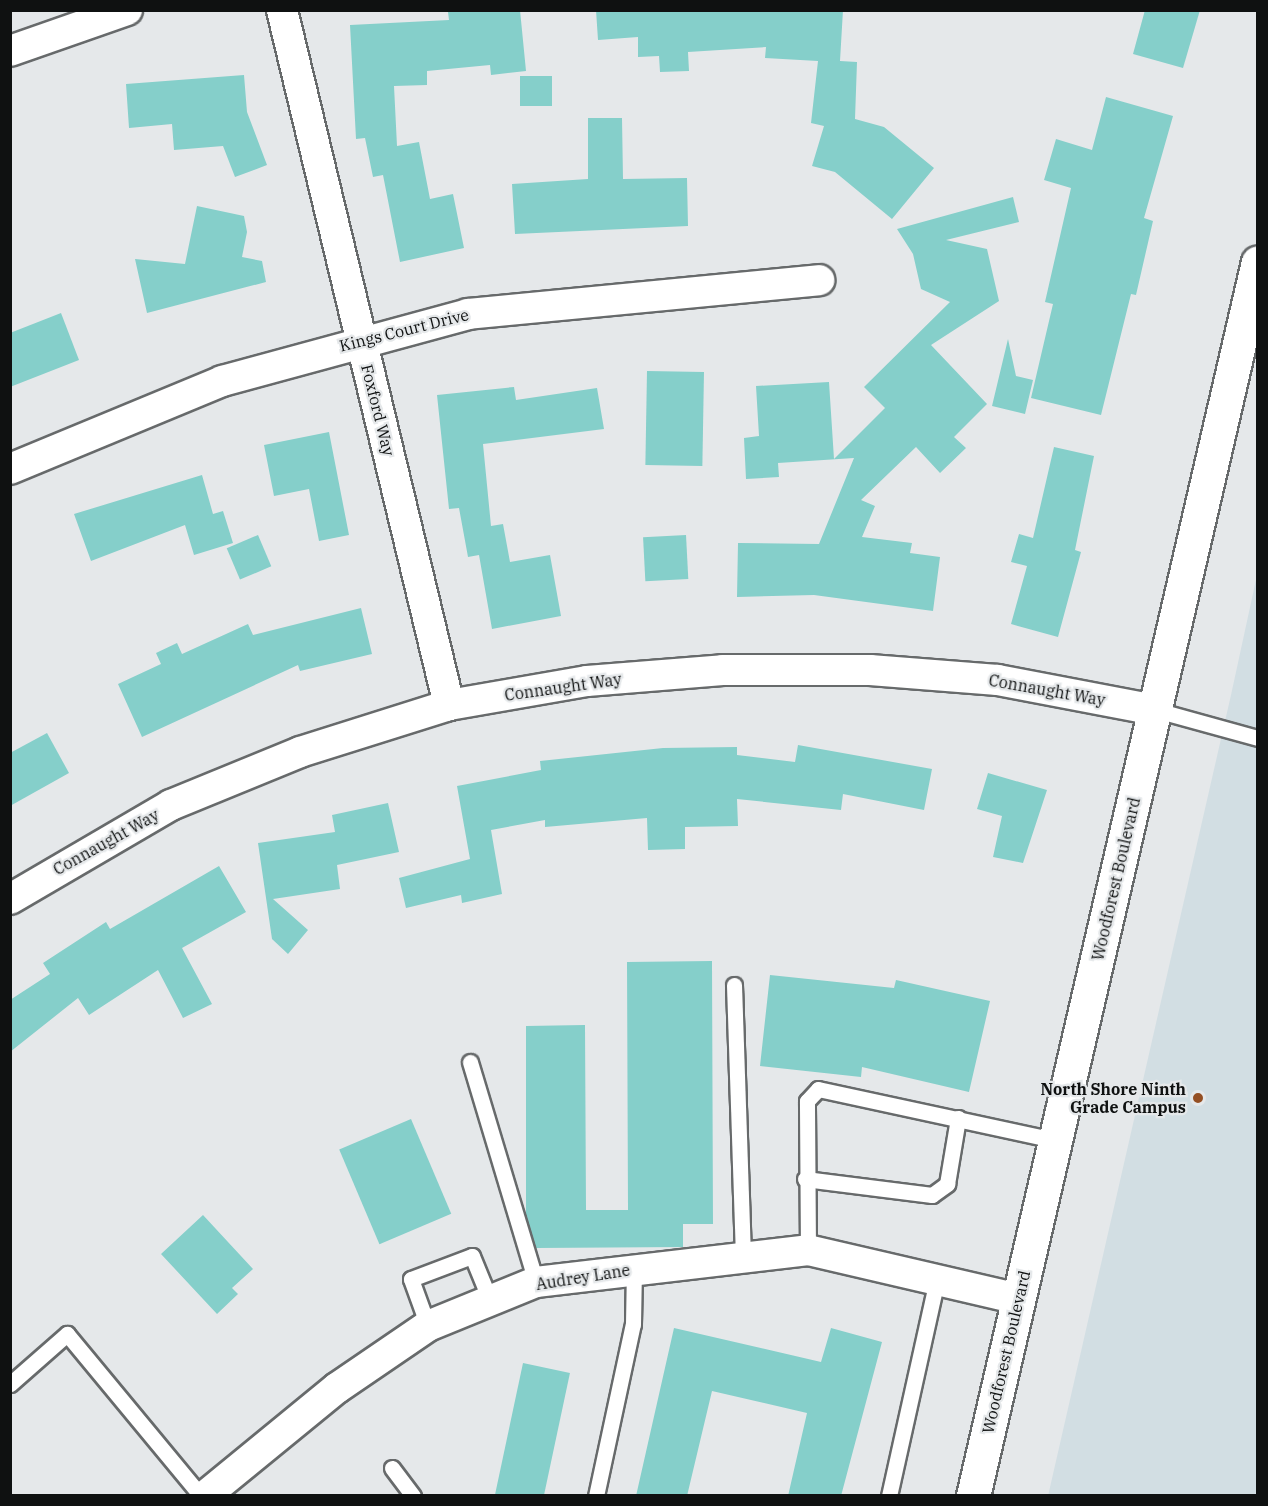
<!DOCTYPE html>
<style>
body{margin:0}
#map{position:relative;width:1268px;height:1506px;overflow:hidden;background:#e5e8ea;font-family:"IBM Plex Serif",serif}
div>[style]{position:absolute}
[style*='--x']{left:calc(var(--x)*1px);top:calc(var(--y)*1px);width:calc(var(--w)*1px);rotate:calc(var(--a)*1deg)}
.built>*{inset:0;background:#d2dee3}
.building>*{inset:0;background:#85cfca;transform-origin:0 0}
.roads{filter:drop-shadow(2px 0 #676a6b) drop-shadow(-2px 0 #676a6b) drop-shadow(0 2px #676a6b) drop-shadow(0 -2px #676a6b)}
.service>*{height:15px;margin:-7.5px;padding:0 7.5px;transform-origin:7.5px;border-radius:7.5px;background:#fff}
.minor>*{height:30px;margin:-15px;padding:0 15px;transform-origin:15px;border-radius:15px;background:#fff}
.secondary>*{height:33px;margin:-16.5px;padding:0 16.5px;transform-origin:16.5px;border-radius:16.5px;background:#fff}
.dots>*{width:16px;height:16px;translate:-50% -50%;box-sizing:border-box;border:3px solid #e5e8ea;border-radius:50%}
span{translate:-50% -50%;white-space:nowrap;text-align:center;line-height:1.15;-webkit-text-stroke:4.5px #e5e8ea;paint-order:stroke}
.street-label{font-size:16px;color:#0f1111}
.poi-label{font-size:16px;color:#0f1111;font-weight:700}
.right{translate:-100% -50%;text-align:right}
.frame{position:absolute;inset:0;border:12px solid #0f1111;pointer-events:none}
</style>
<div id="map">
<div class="built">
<i style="clip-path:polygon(1257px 575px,1257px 1495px,1048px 1496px,1231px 695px)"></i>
</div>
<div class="building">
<i style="clip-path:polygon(463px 10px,520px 10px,526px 71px,491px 75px,490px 65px,427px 71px,427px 85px,394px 86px,397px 146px,419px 142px,430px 199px,453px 194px,464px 248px,400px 262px,383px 175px,373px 177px,365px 138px,356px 139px,350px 25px,449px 20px,448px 12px)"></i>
<i style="clip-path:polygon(596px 10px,843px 10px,840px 61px,857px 62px,855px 119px,884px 127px,934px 168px,892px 219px,835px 172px,812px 166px,824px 126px,811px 123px,818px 61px,765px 58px,766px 47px,688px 52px,689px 71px,660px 72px,659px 56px,638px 57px,638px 37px,598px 40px)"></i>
<i style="clip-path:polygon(1145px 10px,1200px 10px,1183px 68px,1133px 54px)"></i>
<i style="clip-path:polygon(244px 75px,247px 112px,267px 165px,235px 177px,223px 146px,174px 150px,172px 124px,129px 128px,126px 84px)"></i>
<i style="left:520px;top:76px;width:32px;height:30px"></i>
<i style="clip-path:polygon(1106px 97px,1173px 116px,1144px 218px,1153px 221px,1136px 295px,1131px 294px,1101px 415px,1031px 398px,1053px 304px,1045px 302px,1071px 188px,1044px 180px,1056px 139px,1092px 150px)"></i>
<i style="clip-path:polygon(588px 118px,622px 118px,623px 179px,687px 178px,688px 226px,515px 234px,512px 184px,588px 179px)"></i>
<i style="clip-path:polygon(1013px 197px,1019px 222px,946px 240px,987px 249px,999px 301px,931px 345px,987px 404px,954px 437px,966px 448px,940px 473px,916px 447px,861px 500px,875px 506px,862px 537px,912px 543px,910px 553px,940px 557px,933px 611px,814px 595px,737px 597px,738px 543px,819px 544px,854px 458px,778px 463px,779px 477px,746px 479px,744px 438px,759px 436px,756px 386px,829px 382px,834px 459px,885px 408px,864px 387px,950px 302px,921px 289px,913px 254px,897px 229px)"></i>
<i style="clip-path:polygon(197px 206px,244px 216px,247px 232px,242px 257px,262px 261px,266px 282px,147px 313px,135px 259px,185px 264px)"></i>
<i style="clip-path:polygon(61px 313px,79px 360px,10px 387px,10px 333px)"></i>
<i style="clip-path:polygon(1008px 339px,1016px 376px,1033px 380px,1025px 414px,992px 406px)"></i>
<i style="left:647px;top:371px;width:57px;height:94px;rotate:1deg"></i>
<i style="clip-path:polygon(514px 387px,516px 400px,597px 388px,604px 429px,483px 444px,491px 526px,503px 524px,510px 562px,550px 555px,561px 616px,492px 629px,479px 555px,468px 557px,459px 508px,449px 509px,437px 395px)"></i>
<i style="clip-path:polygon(329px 432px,349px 535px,319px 541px,309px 489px,274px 496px,264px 445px)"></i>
<i style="clip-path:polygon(1054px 447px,1094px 456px,1075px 550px,1081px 552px,1058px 637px,1011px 624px,1027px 566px,1011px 562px,1019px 534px,1033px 538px)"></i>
<i style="clip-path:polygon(202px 475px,213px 514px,223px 511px,233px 543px,194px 555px,185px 525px,91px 561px,74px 514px)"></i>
<i style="left:258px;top:535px;width:34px;height:34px;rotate:67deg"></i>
<i style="left:686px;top:535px;width:44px;height:43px;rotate:87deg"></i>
<i style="clip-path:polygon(361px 608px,372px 654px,300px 671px,298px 665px,142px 737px,118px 684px,161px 664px,156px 653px,177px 643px,182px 654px,248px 624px,253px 635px)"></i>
<i style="clip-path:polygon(47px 733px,69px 773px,10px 806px,10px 753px)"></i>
<i style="clip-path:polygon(798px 745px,932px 769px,924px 810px,843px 794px,841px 810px,737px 799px,738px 826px,685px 827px,685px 849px,648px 850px,647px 818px,545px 827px,545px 820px,491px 830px,502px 894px,462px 903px,461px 895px,406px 908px,399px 878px,470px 859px,457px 786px,541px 770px,540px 761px,663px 748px,737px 747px,737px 755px,795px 762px)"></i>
<i style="clip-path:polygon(988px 773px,1047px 790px,1023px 863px,993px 857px,1002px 816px,977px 809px)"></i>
<i style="clip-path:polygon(388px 803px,399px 852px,337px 865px,340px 889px,273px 899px,308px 930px,288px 954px,272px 939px,258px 843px,335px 832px,332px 815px)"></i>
<i style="clip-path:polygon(219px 866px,246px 912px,182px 948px,212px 1004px,183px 1018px,158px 970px,89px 1015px,78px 998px,10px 1052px,10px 1000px,50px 974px,43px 963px,106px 922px,110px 929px)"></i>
<i style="clip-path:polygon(712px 961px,713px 1224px,683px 1224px,683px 1247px,536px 1248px,526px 1216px,526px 1026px,585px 1025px,586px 1210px,628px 1210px,627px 962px)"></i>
<i style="clip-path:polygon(770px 975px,894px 988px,896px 980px,990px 1001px,969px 1092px,862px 1067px,861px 1077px,760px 1066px)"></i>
<i style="left:411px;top:1119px;width:103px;height:78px;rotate:67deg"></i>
<i style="clip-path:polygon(203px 1215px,253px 1269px,232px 1288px,238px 1294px,217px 1314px,161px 1254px)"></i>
<i style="clip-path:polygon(674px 1328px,821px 1362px,831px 1328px,882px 1342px,841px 1496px,788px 1496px,807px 1413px,712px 1391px,687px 1496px,636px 1496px)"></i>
<i style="left:523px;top:1363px;width:48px;height:136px;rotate:12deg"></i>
</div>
<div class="roads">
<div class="service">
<i style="--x:1156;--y:710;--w:106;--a:15.4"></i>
<i style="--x:734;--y:985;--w:270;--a:88.1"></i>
<i style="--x:470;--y:1062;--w:230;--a:73.3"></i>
<i style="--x:805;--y:1179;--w:128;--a:7.2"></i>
<i style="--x:932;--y:1195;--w:19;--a:-36"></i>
<i style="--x:947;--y:1184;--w:67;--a:-80.5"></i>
<i style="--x:808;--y:1250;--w:149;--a:-90.4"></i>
<i style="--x:807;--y:1101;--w:16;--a:-47"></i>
<i style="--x:818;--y:1089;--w:241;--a:12.2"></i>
<i style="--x:428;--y:1326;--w:50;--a:-109.9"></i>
<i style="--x:411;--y:1279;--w:65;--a:-20.7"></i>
<i style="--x:472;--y:1256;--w:48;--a:67.8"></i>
<i style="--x:10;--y:1384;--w:76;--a:-41.3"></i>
<i style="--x:67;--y:1334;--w:210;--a:50.4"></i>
<i style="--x:392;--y:1468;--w:35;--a:53"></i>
<i style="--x:596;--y:1496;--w:176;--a:-77.9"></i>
<i style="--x:633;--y:1324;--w:55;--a:-89"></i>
<i style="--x:889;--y:1496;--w:221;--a:-77.5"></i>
</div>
<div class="minor">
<i style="--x:282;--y:10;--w:715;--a:76.49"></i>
<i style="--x:10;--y:51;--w:124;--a:-19.3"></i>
<i style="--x:10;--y:469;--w:230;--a:-22.5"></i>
<i style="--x:222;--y:381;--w:255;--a:-15.2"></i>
<i style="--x:468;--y:314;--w:353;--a:-5.5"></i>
<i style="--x:10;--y:899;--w:186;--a:-30.3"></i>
<i style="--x:171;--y:805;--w:139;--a:-22.3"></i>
<i style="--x:300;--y:752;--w:156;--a:-17.5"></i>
<i style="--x:449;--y:705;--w:140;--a:-9.9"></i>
<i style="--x:587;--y:681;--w:136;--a:-4.6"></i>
<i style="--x:723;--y:670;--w:147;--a:0"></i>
<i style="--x:870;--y:670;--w:128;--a:4.5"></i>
<i style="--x:998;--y:680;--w:161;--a:10.8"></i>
<i style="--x:205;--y:1496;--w:171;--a:-39.3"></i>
<i style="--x:337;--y:1388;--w:110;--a:-34.3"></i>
<i style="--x:428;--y:1326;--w:117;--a:-22.2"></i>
<i style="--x:536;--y:1282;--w:274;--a:-6.7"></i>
<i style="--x:808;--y:1250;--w:217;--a:13.1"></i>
</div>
<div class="secondary">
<i style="--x:973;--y:1496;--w:1266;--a:-77"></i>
</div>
</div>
<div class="dots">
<i style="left:1198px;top:1098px;background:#944f23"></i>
</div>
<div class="street-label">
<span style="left:404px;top:330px;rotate:-14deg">Kings Court Drive</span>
<span style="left:378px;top:410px;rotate:76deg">Foxford Way</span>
<span style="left:563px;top:687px;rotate:-8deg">Connaught Way</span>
<span style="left:1047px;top:690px;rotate:10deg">Connaught Way</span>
<span style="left:106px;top:842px;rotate:-29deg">Connaught Way</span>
<span style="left:1116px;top:879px;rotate:-77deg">Woodforest Boulevard</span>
<span style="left:583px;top:1277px;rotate:-9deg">Audrey Lane</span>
<span style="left:1006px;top:1352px;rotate:-77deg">Woodforest Boulevard</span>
</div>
<div class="poi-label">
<span class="right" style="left:1186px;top:1098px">North Shore Ninth<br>Grade Campus</span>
</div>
<div class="frame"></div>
</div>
